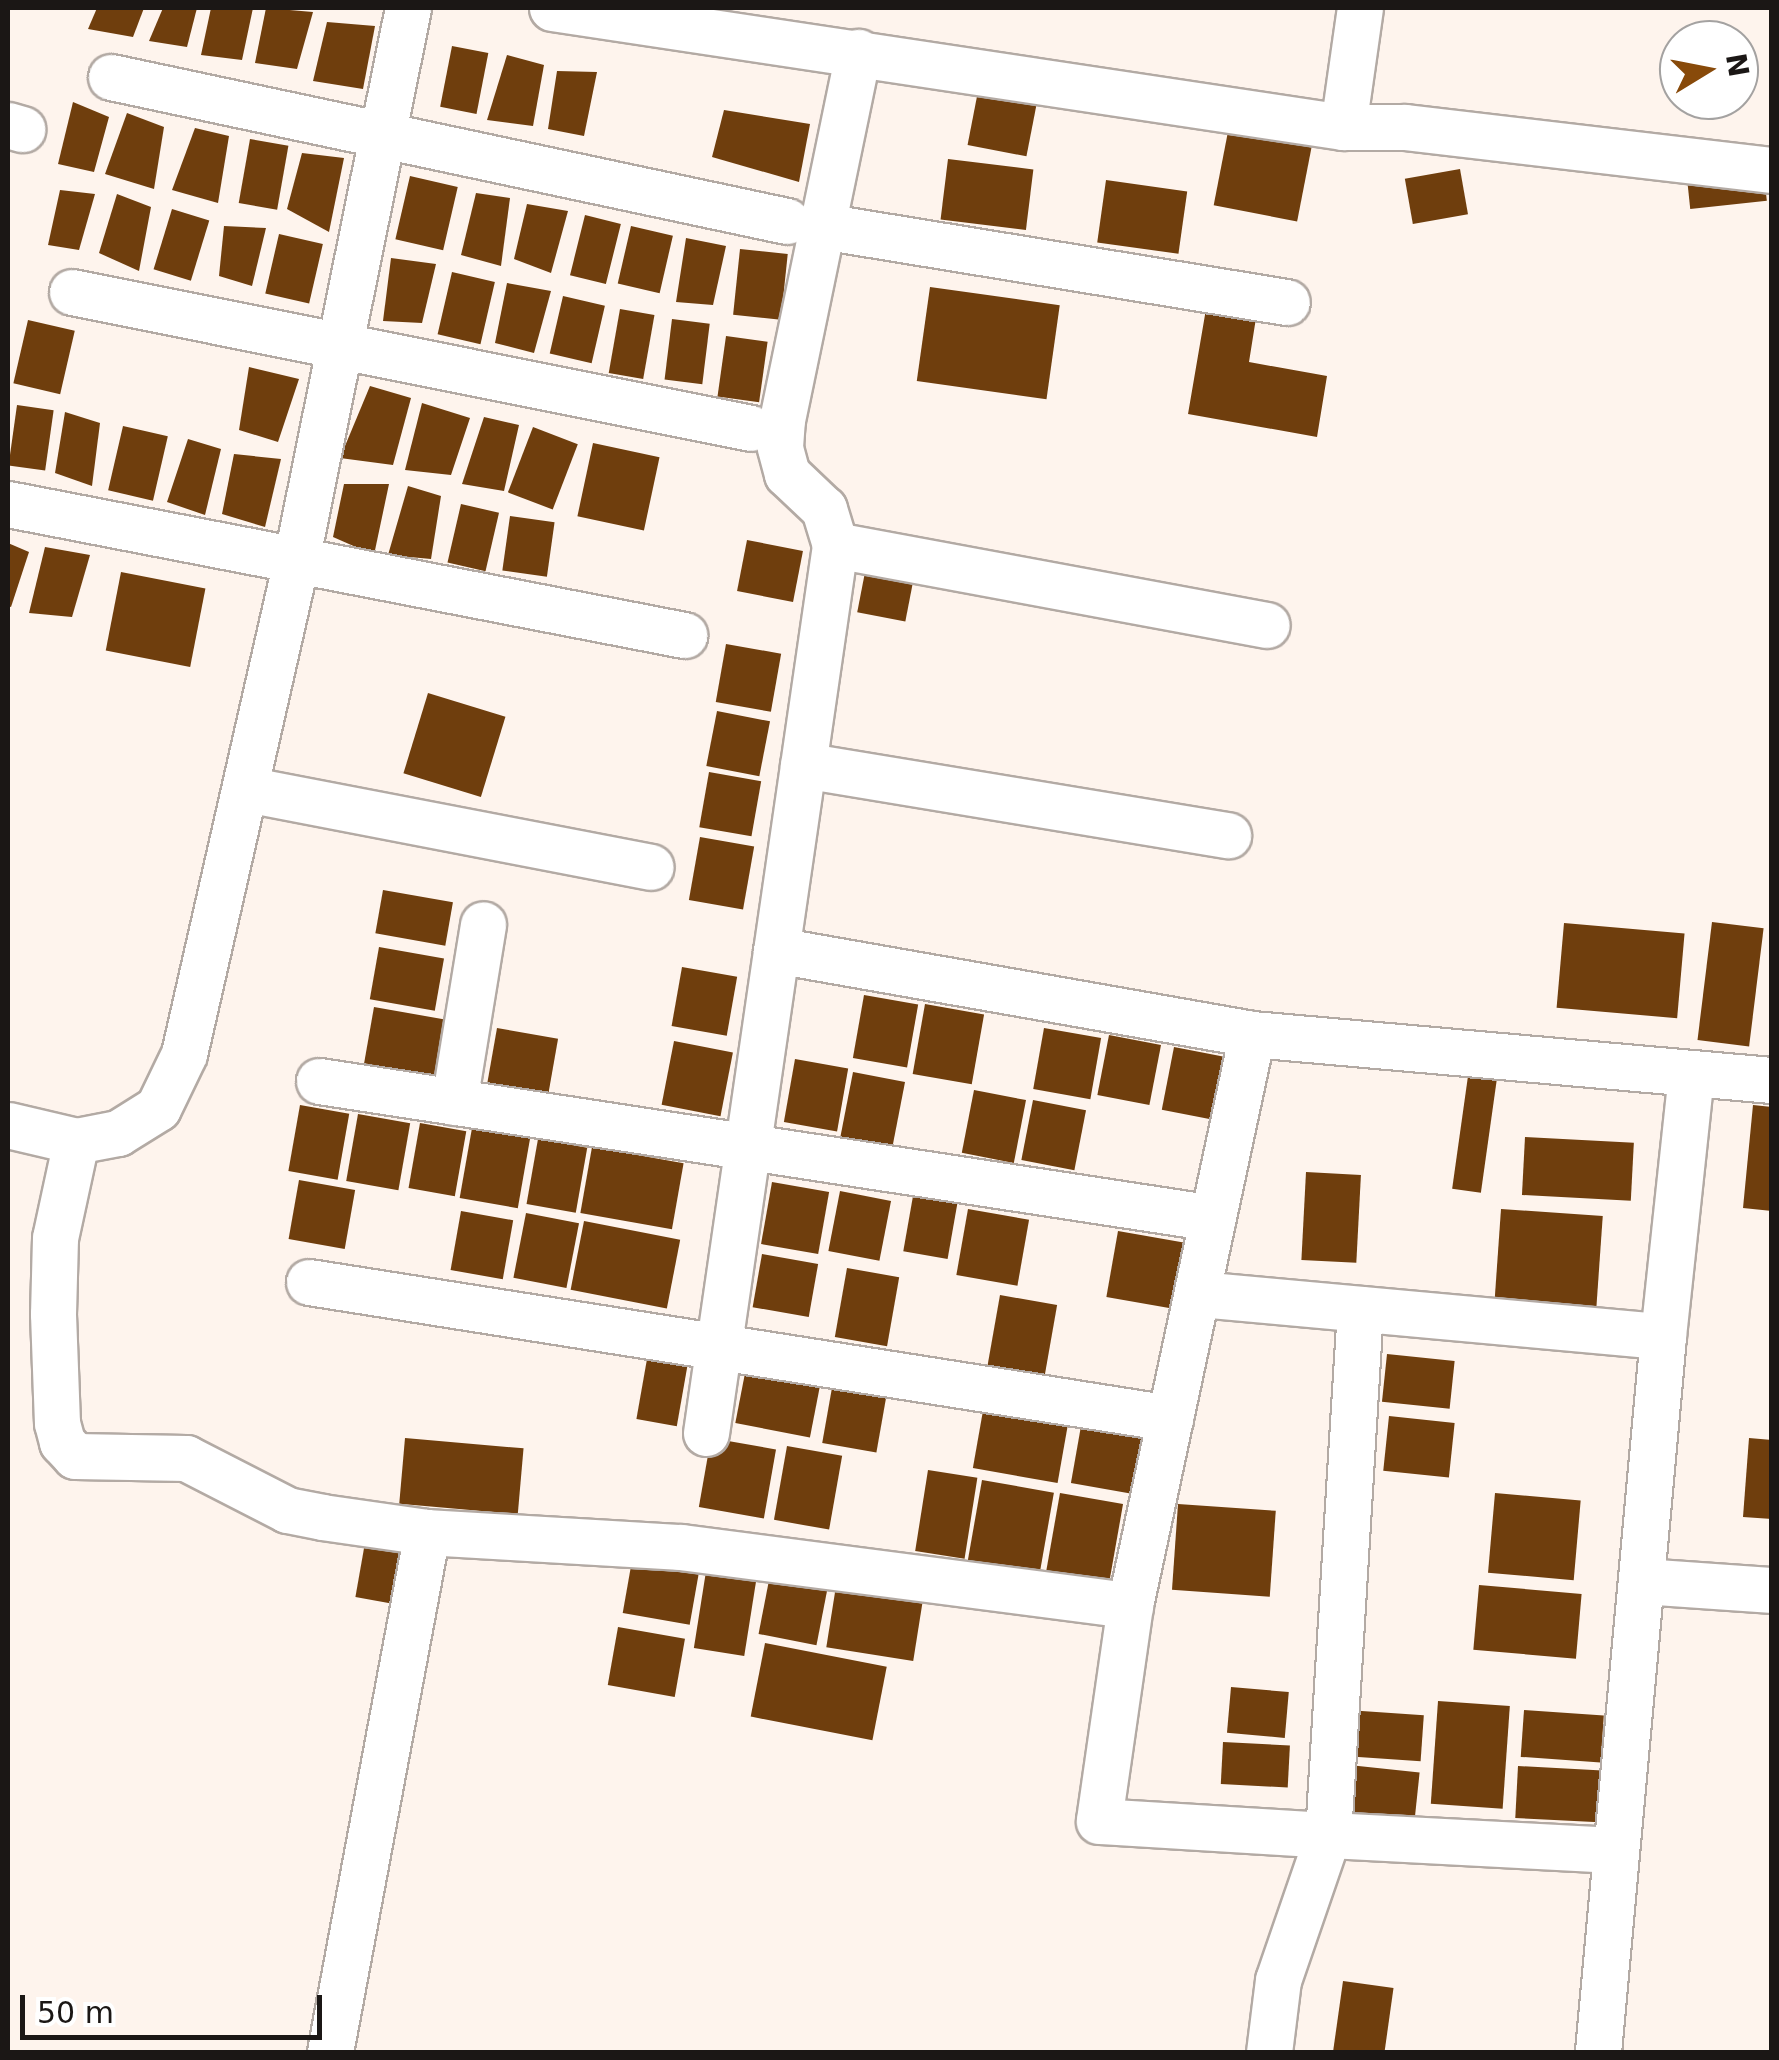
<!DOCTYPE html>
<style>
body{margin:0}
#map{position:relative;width:1779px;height:2060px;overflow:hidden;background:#fef4ed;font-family:"DejaVu Sans",sans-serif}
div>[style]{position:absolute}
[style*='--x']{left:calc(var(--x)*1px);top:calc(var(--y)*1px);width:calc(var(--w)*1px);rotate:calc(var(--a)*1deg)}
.building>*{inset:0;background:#6f3e0d;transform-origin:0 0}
.roads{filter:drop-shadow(2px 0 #b3aaa4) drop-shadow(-2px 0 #b3aaa4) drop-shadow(0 2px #b3aaa4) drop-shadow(0 -2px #b3aaa4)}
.minor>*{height:45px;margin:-22.5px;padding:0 22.5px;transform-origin:22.5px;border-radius:22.5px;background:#fff}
span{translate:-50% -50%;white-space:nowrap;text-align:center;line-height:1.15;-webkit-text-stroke:10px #fff;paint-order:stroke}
.frame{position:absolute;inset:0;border:10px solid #1b1715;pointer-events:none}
.north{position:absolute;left:1659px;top:20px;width:100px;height:100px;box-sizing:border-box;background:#fff;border:2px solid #a4a2a1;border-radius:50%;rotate:80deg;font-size:28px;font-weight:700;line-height:40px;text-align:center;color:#1b1715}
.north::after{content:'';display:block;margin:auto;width:35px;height:45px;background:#884a0a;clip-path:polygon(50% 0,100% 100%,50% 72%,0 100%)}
.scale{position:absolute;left:20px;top:1995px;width:302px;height:45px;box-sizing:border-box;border:5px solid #1b1715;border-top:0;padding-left:12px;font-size:30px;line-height:35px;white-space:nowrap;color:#1b1715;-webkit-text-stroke:8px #fff;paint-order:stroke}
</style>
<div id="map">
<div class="building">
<i style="clip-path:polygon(97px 8px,144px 8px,133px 37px,88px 29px)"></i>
<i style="clip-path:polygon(163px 8px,197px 8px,187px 47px,149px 41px)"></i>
<i style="clip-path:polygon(211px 8px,253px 8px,242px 60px,201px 55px)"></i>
<i style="clip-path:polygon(266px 8px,313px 12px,297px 69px,255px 63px)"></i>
<i style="clip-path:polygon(327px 22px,375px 26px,363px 89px,313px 81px)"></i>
<i style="left:452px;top:46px;width:37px;height:62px;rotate:11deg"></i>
<i style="clip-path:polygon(507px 55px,544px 65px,533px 126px,487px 120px)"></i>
<i style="clip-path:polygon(557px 71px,597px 72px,584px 136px,548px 129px)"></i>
<i style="left:979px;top:86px;width:60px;height:60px;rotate:11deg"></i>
<i style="clip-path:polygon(73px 102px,109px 117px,94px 172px,58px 164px)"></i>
<i style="clip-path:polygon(724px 110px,810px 124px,799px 182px,712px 157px)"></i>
<i style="left:1232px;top:111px;width:85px;height:96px;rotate:11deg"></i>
<i style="clip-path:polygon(127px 113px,164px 127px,154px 189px,105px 174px)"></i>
<i style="clip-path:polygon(195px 128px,229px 136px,218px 203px,172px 190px)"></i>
<i style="left:250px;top:139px;width:39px;height:65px;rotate:10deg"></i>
<i style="clip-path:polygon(302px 153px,344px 158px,329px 232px,287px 209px)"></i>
<i style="left:948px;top:159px;width:86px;height:61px;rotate:7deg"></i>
<i style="left:1460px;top:169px;width:46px;height:56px;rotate:80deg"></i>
<i style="left:1764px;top:174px;width:27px;height:77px;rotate:84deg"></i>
<i style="left:410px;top:176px;width:49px;height:65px;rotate:13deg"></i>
<i style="left:1106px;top:180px;width:82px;height:63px;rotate:8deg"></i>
<i style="clip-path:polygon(60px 190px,95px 194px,79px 250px,48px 245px)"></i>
<i style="clip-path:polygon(476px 193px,510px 198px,501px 266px,461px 255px)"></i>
<i style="clip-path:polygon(117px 194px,151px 207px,139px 271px,99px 253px)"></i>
<i style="clip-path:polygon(527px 204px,568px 211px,551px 273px,514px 259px)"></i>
<i style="left:172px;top:209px;width:39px;height:63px;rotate:17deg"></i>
<i style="left:585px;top:215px;width:37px;height:62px;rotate:14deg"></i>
<i style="clip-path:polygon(224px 226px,266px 228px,252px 286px,219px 276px)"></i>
<i style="left:631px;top:226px;width:43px;height:59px;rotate:13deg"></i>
<i style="left:279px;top:234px;width:45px;height:61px;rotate:13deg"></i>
<i style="clip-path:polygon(686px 238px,726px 246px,713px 305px,676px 302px)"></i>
<i style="left:740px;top:249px;width:48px;height:66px;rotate:6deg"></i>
<i style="clip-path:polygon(391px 258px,436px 264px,422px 323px,383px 321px)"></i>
<i style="left:452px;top:272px;width:44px;height:64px;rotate:13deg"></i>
<i style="clip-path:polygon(507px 283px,551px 291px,534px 353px,495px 343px)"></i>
<i style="left:930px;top:287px;width:131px;height:95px;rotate:8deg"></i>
<i style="left:563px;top:296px;width:43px;height:59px;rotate:13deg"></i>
<i style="left:620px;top:309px;width:35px;height:65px;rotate:10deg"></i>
<i style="clip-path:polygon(1206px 309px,1256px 318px,1249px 362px,1327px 376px,1317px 437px,1188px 414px)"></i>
<i style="left:672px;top:319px;width:38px;height:61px;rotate:7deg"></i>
<i style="left:28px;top:320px;width:48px;height:65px;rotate:13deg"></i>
<i style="left:726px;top:336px;width:42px;height:61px;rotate:8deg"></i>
<i style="clip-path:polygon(249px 367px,299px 379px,278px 442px,239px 430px)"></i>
<i style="clip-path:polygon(370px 386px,411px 398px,393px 465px,340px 458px)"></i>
<i style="clip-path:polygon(422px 403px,470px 418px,451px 475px,405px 470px)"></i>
<i style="left:17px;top:405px;width:37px;height:61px;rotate:8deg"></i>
<i style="clip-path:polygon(65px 412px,100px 423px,92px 486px,55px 473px)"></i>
<i style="clip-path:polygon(484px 417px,519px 425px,504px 491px,462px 484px)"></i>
<i style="left:123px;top:426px;width:46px;height:66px;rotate:13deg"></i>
<i style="left:533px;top:427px;width:48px;height:70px;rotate:21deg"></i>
<i style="clip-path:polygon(188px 439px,221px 449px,205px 515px,167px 502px)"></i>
<i style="left:593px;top:443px;width:68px;height:75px;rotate:12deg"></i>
<i style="clip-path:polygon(234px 454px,281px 459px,265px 527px,222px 514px)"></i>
<i style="clip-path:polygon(344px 484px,389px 484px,374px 555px,333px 537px)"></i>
<i style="clip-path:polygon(408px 486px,441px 496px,431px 559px,388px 555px)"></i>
<i style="left:461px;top:504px;width:39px;height:60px;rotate:13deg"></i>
<i style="left:510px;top:516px;width:45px;height:55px;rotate:8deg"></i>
<i style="left:747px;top:540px;width:57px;height:52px;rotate:11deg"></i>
<i style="clip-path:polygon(8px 543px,29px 552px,11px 607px,8px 606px)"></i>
<i style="clip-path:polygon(45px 547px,90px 555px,72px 617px,29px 613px)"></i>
<i style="left:866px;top:567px;width:49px;height:46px;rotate:11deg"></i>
<i style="left:121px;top:572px;width:86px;height:80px;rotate:11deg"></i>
<i style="left:726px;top:644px;width:56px;height:59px;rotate:10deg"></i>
<i style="left:428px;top:693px;width:81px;height:84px;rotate:17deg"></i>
<i style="left:717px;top:711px;width:54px;height:56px;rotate:11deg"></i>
<i style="left:709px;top:772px;width:53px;height:56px;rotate:10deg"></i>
<i style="left:700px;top:837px;width:55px;height:64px;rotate:10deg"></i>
<i style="left:383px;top:890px;width:71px;height:44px;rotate:10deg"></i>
<i style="left:1712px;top:922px;width:52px;height:119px;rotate:7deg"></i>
<i style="left:1564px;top:923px;width:121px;height:85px;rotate:5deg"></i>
<i style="left:379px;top:947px;width:66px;height:53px;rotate:10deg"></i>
<i style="left:682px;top:967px;width:56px;height:60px;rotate:10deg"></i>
<i style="left:864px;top:995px;width:55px;height:64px;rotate:10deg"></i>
<i style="left:925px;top:1004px;width:60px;height:71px;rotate:10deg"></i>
<i style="left:374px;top:1007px;width:72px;height:57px;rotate:10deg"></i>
<i style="left:497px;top:1028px;width:62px;height:56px;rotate:10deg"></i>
<i style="left:1044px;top:1028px;width:58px;height:62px;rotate:10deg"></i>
<i style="left:1109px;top:1035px;width:53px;height:61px;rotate:11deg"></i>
<i style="left:674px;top:1041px;width:60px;height:65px;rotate:11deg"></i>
<i style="left:1174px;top:1047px;width:59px;height:64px;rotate:11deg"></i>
<i style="left:795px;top:1059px;width:54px;height:64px;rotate:10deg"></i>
<i style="left:1469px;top:1069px;width:29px;height:121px;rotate:8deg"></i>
<i style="left:853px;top:1072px;width:53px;height:71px;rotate:11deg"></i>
<i style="left:974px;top:1090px;width:53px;height:64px;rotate:11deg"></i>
<i style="left:1033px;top:1100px;width:54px;height:61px;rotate:11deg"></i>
<i style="left:300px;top:1105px;width:50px;height:67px;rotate:10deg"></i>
<i style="clip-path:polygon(1753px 1105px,1772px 1107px,1772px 1211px,1743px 1208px)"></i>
<i style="left:358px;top:1114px;width:53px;height:68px;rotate:10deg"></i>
<i style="left:420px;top:1123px;width:47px;height:66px;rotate:10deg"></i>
<i style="left:472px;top:1128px;width:59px;height:71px;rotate:10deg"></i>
<i style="left:1525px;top:1137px;width:109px;height:58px;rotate:3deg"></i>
<i style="left:538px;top:1139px;width:50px;height:66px;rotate:10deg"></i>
<i style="left:592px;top:1147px;width:93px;height:67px;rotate:10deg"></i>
<i style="left:1306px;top:1172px;width:55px;height:88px;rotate:3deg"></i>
<i style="left:299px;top:1180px;width:57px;height:60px;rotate:10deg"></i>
<i style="left:772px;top:1182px;width:58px;height:63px;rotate:10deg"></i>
<i style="left:840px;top:1191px;width:52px;height:61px;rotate:11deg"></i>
<i style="left:913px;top:1196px;width:45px;height:56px;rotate:10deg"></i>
<i style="left:968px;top:1209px;width:62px;height:67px;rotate:10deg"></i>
<i style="left:1501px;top:1209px;width:102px;height:92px;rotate:4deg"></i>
<i style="left:461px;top:1211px;width:53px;height:60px;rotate:10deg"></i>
<i style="left:526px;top:1213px;width:54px;height:66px;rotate:11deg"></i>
<i style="left:584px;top:1221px;width:98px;height:70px;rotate:11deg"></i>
<i style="left:1118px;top:1231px;width:68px;height:67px;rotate:10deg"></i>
<i style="left:762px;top:1254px;width:57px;height:54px;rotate:10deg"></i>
<i style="left:847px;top:1268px;width:53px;height:70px;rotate:10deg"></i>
<i style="left:1000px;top:1295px;width:58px;height:76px;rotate:10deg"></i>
<i style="left:1387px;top:1354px;width:68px;height:48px;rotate:6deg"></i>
<i style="left:647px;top:1359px;width:41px;height:61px;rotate:10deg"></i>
<i style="left:746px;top:1368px;width:76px;height:56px;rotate:11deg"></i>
<i style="left:833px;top:1382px;width:55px;height:62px;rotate:10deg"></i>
<i style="left:984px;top:1405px;width:86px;height:64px;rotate:10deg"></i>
<i style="left:1389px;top:1416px;width:66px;height:55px;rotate:6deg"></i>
<i style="left:1081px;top:1426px;width:69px;height:58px;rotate:10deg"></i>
<i style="left:405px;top:1438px;width:119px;height:66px;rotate:5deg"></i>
<i style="left:711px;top:1438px;width:66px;height:70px;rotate:10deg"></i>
<i style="clip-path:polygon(1749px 1438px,1772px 1440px,1772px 1519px,1743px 1517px)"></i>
<i style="left:787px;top:1446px;width:56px;height:75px;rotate:10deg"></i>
<i style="left:928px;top:1470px;width:50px;height:82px;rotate:9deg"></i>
<i style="left:982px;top:1480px;width:73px;height:84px;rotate:10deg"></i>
<i style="left:1060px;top:1493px;width:64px;height:83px;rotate:10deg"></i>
<i style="left:1495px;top:1493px;width:86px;height:80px;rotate:5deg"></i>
<i style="left:1178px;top:1504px;width:98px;height:86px;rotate:4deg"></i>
<i style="left:366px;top:1537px;width:35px;height:61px;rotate:10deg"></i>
<i style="left:634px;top:1549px;width:68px;height:65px;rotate:10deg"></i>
<i style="left:707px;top:1565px;width:51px;height:84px;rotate:9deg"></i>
<i style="left:770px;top:1575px;width:59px;height:60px;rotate:11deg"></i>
<i style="left:1479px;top:1585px;width:103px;height:65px;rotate:5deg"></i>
<i style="left:836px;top:1586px;width:88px;height:62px;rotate:9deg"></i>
<i style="left:618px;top:1627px;width:68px;height:59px;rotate:10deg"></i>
<i style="left:765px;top:1643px;width:124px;height:75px;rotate:11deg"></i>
<i style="left:1231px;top:1687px;width:58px;height:46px;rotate:5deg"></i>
<i style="left:1438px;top:1701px;width:72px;height:103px;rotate:4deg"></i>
<i style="left:1347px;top:1710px;width:77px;height:46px;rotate:4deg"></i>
<i style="left:1524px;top:1710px;width:80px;height:47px;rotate:4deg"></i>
<i style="left:1223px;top:1742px;width:67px;height:42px;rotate:3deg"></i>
<i style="left:1349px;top:1765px;width:71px;height:56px;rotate:6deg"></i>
<i style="left:1518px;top:1766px;width:89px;height:52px;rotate:3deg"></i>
<i style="left:1343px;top:1981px;width:51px;height:72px;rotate:8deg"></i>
</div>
<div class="roads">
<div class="minor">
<i style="--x:552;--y:8;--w:800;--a:8.56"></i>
<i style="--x:1343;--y:127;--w:62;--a:0"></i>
<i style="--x:1405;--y:127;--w:370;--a:6.7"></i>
<i style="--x:111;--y:77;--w:691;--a:12.03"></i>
<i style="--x:8;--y:125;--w:15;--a:16"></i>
<i style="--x:1343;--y:127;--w:120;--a:-81.9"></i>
<i style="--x:822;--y:226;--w:471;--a:9.3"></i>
<i style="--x:72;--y:292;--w:692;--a:11.33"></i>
<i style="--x:8;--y:504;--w:689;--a:10.97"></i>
<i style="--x:835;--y:545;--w:439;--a:10.5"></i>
<i style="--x:803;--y:765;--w:431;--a:9.4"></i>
<i style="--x:246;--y:789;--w:412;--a:10.9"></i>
<i style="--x:776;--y:950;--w:483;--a:10"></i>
<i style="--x:1252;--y:1034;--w:522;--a:5.06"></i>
<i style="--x:1252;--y:1034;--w:584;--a:102.06"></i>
<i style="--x:1130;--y:1605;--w:218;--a:98.2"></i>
<i style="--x:1099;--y:1821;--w:229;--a:3.5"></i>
<i style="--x:1328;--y:1835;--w:153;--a:109"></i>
<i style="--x:1278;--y:1980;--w:73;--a:97.1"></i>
<i style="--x:319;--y:1081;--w:904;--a:8.71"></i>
<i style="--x:454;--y:1102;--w:180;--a:-80.7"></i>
<i style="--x:8;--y:1125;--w:70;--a:13.2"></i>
<i style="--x:76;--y:1141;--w:43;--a:-10.8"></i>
<i style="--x:118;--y:1133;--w:47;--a:-32"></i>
<i style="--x:158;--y:1108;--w:60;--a:-64.3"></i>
<i style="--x:184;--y:1054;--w:506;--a:-77.2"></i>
<i style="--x:296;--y:561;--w:564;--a:-78.55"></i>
<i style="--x:76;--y:1141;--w:99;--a:102.2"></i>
<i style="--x:55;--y:1238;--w:76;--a:91.5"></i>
<i style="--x:53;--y:1314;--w:109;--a:87.9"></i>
<i style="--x:57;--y:1423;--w:20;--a:75"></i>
<i style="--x:62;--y:1442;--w:19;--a:47"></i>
<i style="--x:75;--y:1456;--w:111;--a:1"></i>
<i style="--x:186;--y:1458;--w:114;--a:27.2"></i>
<i style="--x:287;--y:1510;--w:36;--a:11"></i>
<i style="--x:322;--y:1517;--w:106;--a:8.1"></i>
<i style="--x:427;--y:1532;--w:254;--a:3.4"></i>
<i style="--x:681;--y:1547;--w:453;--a:7.4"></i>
<i style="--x:309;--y:1282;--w:872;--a:8.98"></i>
<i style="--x:1198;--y:1294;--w:467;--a:5.2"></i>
<i style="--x:1663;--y:1336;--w:719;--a:95.19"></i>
<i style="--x:1360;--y:1309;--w:527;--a:93.48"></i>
<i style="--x:1328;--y:1835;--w:288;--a:3"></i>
<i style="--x:1663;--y:1336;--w:263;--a:-83.9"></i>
<i style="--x:706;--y:1433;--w:897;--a:-81.73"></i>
<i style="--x:835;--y:545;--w:38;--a:-107"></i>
<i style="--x:824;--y:509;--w:51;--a:-136.6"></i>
<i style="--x:787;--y:474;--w:28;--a:-105"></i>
<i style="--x:780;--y:447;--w:27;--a:-86"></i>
<i style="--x:782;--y:420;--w:376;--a:-78.3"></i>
<i style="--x:1643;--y:1581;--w:129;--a:4"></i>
<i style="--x:330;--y:2052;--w:529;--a:-79.43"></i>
</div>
</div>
<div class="frame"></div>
<div class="north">N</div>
<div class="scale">50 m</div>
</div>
